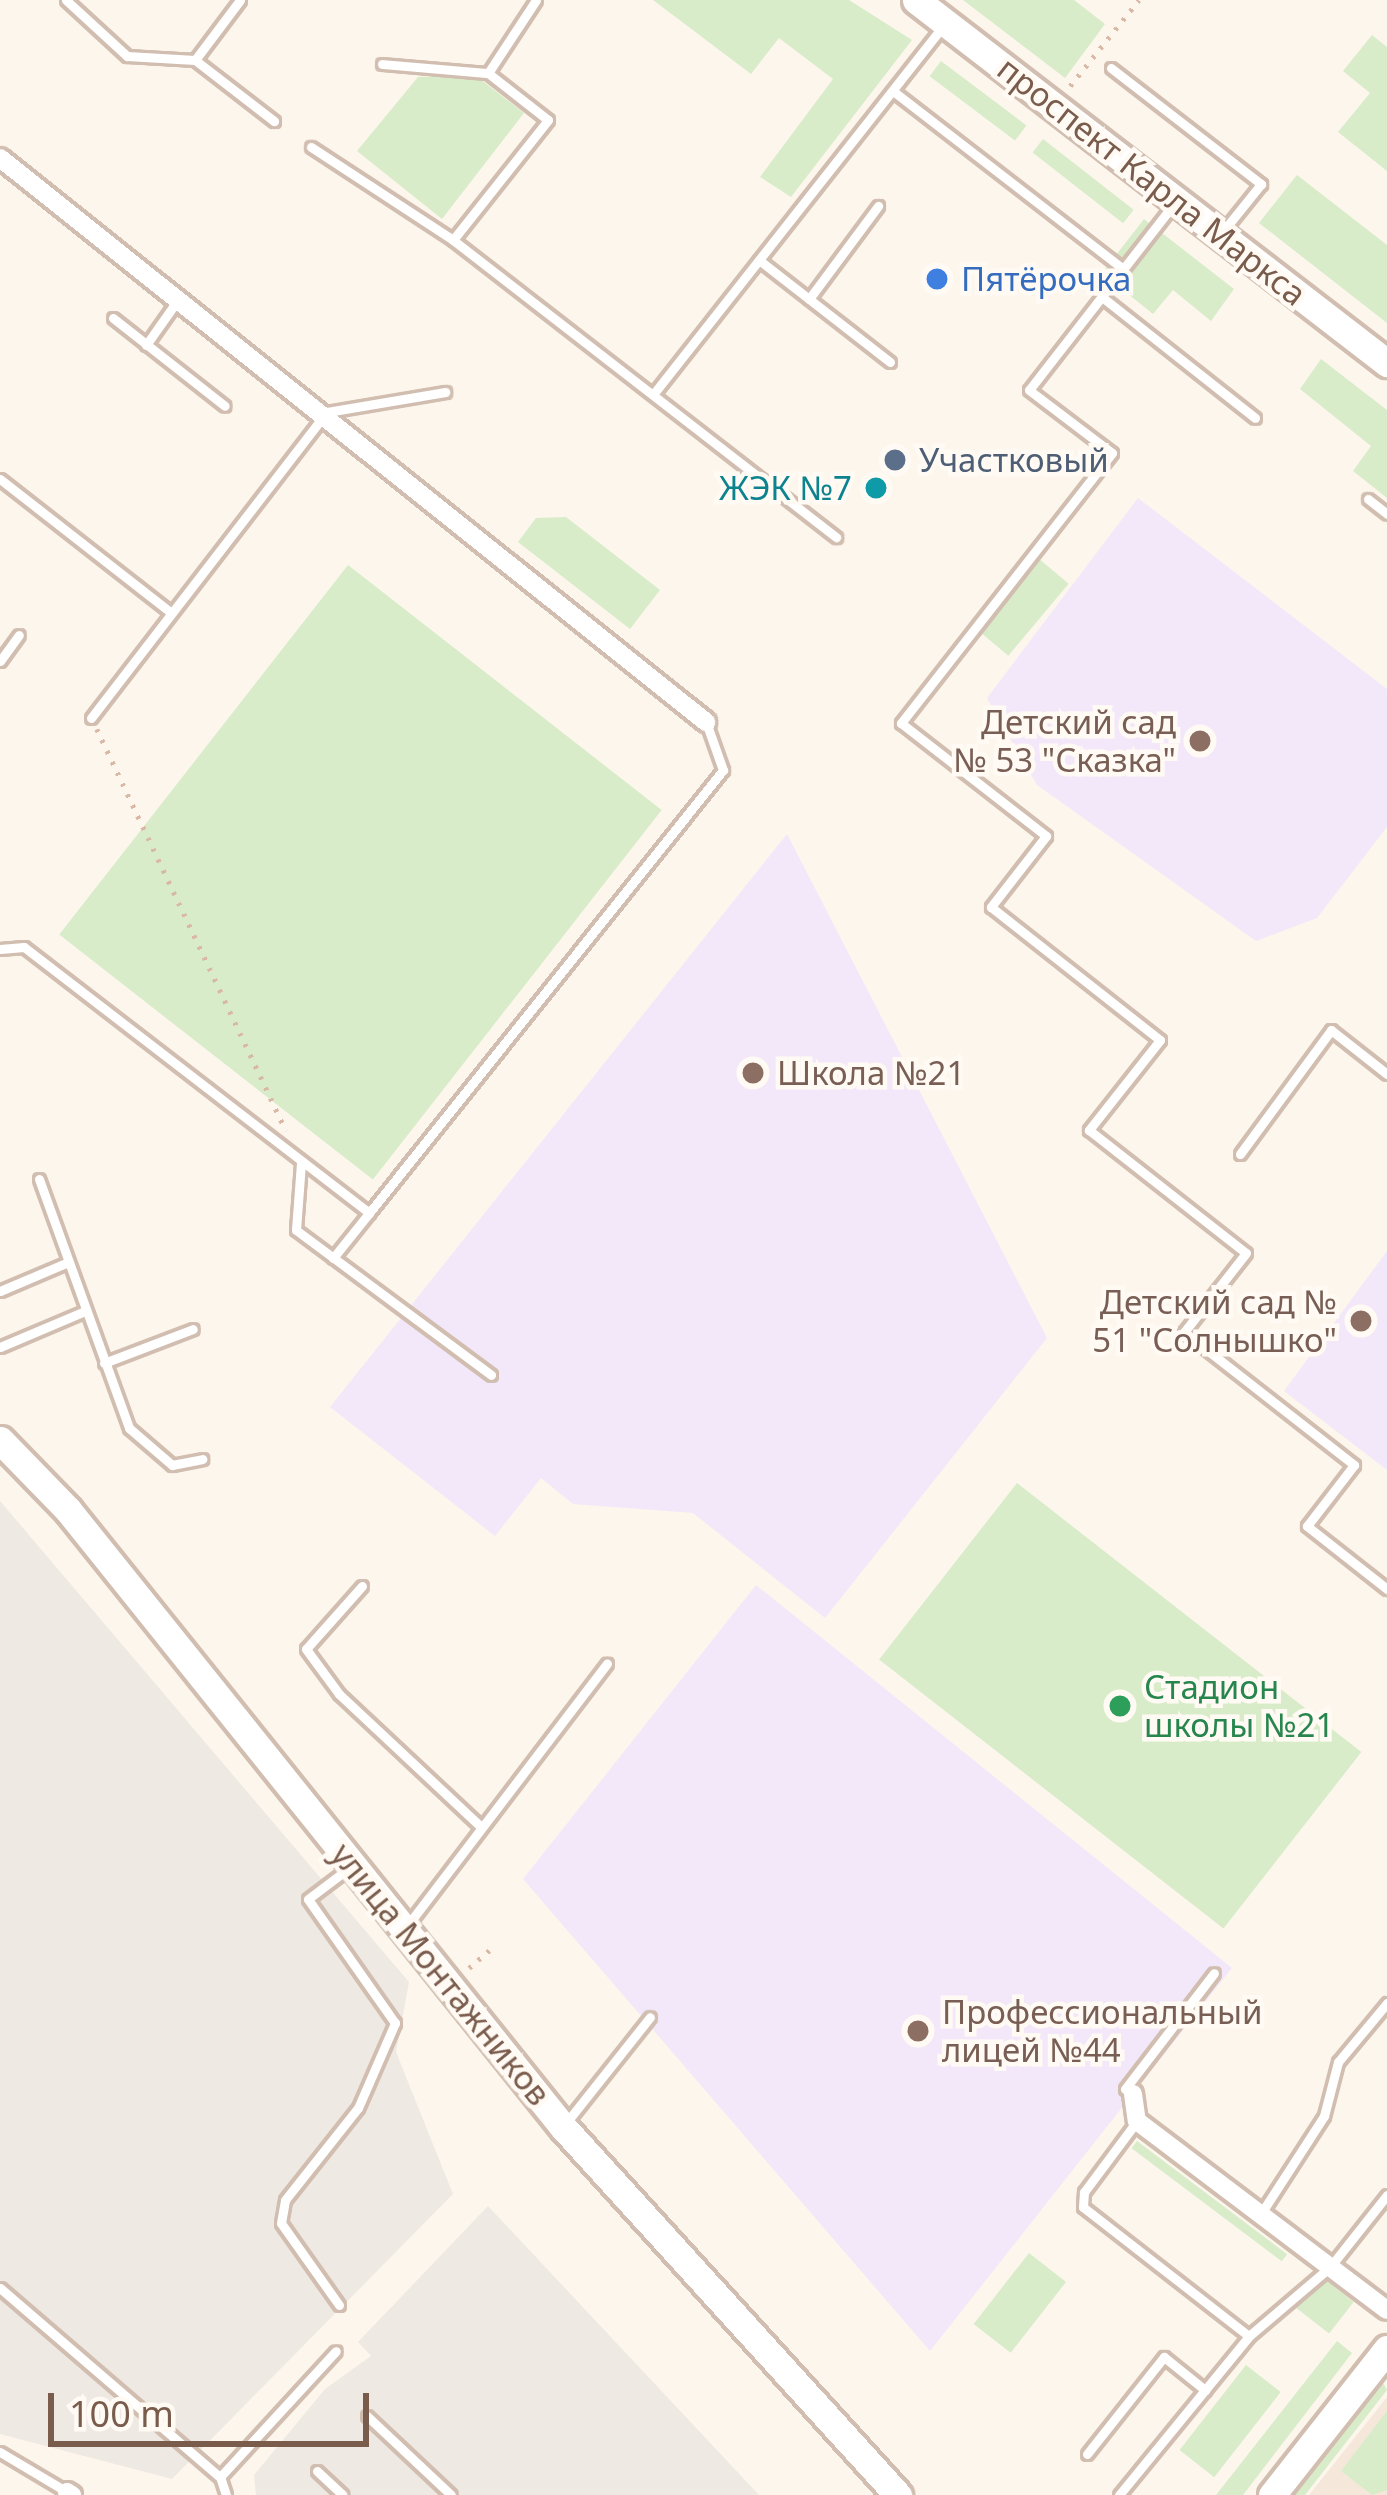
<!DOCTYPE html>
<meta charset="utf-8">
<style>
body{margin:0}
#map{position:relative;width:1387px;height:2495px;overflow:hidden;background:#fdf6ec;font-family:"Noto Sans",sans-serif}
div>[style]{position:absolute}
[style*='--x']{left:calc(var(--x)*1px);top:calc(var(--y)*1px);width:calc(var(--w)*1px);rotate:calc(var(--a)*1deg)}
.residential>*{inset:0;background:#f5e8da}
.industrial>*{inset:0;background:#efe9e4}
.education>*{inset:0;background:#f3e8fa}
.green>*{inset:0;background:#d8ecc9;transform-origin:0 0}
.path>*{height:4.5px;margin-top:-2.25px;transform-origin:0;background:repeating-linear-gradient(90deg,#d9b8a5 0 3px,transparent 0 12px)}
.roads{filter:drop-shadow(3px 0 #d1beb0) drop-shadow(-3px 0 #d1beb0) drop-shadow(0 3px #d1beb0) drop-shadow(0 -3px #d1beb0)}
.lane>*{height:9px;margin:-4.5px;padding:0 4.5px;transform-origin:4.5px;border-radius:4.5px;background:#fff}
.street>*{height:18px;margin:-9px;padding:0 9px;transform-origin:9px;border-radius:9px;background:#fff}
.secondary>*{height:27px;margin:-13.5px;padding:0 13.5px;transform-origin:13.5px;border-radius:13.5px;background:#fff}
.dots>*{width:33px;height:33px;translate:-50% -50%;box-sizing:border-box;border:6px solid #fffaf3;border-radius:50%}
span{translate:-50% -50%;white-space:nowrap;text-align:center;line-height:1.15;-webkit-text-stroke:9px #fffaf3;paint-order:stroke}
.street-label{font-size:33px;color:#7a5c4d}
.shop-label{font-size:33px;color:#366cbe}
.left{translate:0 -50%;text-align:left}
.service-label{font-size:33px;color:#4e5e75}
.culture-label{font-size:33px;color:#0d838f}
.right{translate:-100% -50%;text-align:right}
.education-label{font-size:33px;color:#785e54}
.leisure-label{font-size:33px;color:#27864d}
.scale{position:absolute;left:48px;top:2393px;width:321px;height:54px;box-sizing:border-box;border:6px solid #7a5c4d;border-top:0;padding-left:15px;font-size:36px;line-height:42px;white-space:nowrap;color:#7a5c4d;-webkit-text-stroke:9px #fffaf3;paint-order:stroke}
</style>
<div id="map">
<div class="residential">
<i style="clip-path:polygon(1387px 2397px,1387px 2495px,1309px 2495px)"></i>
</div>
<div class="industrial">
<i style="clip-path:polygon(0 1501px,409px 1982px,396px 2052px,453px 2194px,172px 2479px,0 2434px)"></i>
<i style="clip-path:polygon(488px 2206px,759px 2495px,256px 2495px,254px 2475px,325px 2389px,371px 2356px,358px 2342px)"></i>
</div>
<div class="education">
<i style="clip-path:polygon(1138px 498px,1387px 689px,1387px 827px,1317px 918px,1256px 941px,1037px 785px,987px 698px)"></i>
<i style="clip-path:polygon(787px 834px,1047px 1338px,825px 1618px,693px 1513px,573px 1504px,541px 1478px,495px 1536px,330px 1407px)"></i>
<i style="clip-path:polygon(1387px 1251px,1387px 1470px,1284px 1391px)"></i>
<i style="clip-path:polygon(756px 1585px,1232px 1968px,930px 2351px,523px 1879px)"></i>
</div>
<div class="green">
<i style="clip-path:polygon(653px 0,849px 0,912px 40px,791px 197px,760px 177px,833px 79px,779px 38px,751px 74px)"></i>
<i style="clip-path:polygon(963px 0,1074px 0,1105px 24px,1065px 78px)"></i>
<i style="clip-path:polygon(1372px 35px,1387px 47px,1387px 171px,1338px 132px,1370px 93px,1343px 71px)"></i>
<i style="left:941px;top:61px;width:107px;height:19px;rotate:37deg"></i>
<i style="clip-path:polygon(475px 75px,524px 113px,442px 219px,357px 151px,418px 77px)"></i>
<i style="left:1043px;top:139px;width:115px;height:17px;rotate:38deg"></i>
<i style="clip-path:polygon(1297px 175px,1387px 245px,1387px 323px,1259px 223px)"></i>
<i style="clip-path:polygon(1144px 219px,1234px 289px,1211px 321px,1173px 290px,1153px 314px,1102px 273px)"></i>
<i style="clip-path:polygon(1321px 359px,1387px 410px,1387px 498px,1353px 471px,1371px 446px,1300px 389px)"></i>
<i style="clip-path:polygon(566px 517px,660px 590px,630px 629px,518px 542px,536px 518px)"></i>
<i style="left:1038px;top:558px;width:40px;height:94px;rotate:40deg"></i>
<i style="left:348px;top:565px;width:398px;height:469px;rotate:38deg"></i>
<i style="left:1017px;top:1483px;width:437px;height:224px;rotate:38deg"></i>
<i style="left:1137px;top:2141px;width:188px;height:9px;rotate:37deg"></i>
<i style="left:1029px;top:2253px;width:47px;height:90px;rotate:38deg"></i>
<i style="left:1319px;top:2275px;width:44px;height:40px;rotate:38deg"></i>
<i style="clip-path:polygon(1337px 2341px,1352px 2353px,1243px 2495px,1216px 2495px)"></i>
<i style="left:1246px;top:2365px;width:44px;height:108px;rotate:38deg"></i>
<i style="clip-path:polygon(1376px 2370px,1387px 2390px,1305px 2495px,1278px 2495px)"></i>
<i style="clip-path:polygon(1387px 2411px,1387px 2490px,1372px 2495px,1341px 2471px)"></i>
</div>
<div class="path">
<i style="--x:1070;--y:86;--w:110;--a:-51.3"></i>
<i style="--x:97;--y:729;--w:444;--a:64.8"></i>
<i style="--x:469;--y:1968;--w:32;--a:-41"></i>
</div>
<div class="roads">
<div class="lane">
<i style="--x:66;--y:0;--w:83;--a:42.6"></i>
<i style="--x:127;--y:56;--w:68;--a:3.4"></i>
<i style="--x:195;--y:60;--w:100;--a:37.7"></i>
<i style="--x:536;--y:0;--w:87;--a:123.3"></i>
<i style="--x:488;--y:73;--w:76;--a:38.1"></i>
<i style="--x:548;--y:120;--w:153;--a:128.4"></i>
<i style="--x:453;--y:240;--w:485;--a:37.8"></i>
<i style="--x:195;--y:60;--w:75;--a:-53.1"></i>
<i style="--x:382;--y:64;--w:106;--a:4.9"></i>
<i style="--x:1111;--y:68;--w:190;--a:37.7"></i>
<i style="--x:1261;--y:184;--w:59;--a:128.8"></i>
<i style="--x:893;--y:91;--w:291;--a:37.7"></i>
<i style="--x:311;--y:147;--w:170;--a:33.2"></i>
<i style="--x:1173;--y:205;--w:234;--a:127.9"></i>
<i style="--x:1029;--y:390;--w:104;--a:37.2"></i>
<i style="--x:1112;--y:453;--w:343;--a:128"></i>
<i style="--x:901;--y:723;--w:184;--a:37.9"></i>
<i style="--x:1046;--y:836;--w:90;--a:127.8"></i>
<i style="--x:991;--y:907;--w:215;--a:38.2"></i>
<i style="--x:1160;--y:1040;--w:115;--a:128.3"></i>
<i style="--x:1089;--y:1130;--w:199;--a:38.1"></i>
<i style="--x:1246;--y:1253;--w:100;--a:128.1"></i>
<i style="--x:1184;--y:1332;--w:216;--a:38"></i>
<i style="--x:1354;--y:1465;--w:77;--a:127.6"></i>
<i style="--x:1307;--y:1526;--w:102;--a:38.2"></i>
<i style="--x:759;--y:260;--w:166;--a:37.9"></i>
<i style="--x:1102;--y:297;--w:195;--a:38.3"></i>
<i style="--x:809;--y:299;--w:116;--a:-53.4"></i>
<i style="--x:113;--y:318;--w:142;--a:38.2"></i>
<i style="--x:146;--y:345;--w:54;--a:-54.8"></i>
<i style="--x:655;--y:392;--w:469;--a:-51.8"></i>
<i style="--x:0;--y:479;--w:216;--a:38"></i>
<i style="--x:1368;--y:499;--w:24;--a:38"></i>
<i style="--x:0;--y:661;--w:32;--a:-54"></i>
<i style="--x:91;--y:718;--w:386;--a:-52.4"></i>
<i style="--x:327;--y:412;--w:120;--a:-9.6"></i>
<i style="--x:0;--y:949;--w:24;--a:-5"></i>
<i style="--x:24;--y:947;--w:436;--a:37.6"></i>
<i style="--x:369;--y:1213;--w:567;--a:-51.37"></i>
<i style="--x:723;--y:770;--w:51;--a:-109.5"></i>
<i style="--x:1240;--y:1154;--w:154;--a:-53.7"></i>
<i style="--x:1331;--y:1030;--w:71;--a:38.2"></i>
<i style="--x:301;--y:1163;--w:67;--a:94.3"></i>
<i style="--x:296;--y:1230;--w:243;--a:36.6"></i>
<i style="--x:39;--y:1179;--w:265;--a:70.1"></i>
<i style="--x:129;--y:1428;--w:57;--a:40.7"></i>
<i style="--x:172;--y:1465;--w:31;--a:-11"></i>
<i style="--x:333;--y:1258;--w:58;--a:-51.3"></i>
<i style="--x:0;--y:1291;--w:72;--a:-23"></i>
<i style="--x:0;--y:1347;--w:92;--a:-23"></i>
<i style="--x:104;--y:1363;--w:95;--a:-20.9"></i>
<i style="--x:362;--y:1586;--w:84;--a:131.6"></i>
<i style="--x:306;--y:1649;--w:56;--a:53.7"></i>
<i style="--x:339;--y:1694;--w:193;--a:43.1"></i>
<i style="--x:407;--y:1926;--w:330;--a:-52.7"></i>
<i style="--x:1133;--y:2094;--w:9;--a:-148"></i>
<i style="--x:1125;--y:2089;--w:146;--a:-52.5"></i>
<i style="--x:1137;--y:2121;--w:89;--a:126.7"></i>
<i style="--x:1084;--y:2192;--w:15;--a:94"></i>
<i style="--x:1083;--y:2207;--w:210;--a:37.9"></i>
<i style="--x:1249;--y:2336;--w:106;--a:-40.4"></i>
<i style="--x:1330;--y:2267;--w:92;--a:-51.6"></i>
<i style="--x:566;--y:2123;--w:135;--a:-51.6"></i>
<i style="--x:1260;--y:2215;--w:118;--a:-57.1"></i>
<i style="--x:1324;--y:2116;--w:56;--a:-75.5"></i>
<i style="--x:1338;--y:2062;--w:77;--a:-50.3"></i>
<i style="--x:0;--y:2288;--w:290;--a:40.7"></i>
<i style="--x:339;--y:2305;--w:100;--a:-125.3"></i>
<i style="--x:281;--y:2223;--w:23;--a:-80"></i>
<i style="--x:285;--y:2200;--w:117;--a:-51.6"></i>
<i style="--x:358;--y:2108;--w:93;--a:-66.5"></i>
<i style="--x:395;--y:2023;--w:151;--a:-125.1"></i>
<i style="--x:308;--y:1899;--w:51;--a:-37.1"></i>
<i style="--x:367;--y:2416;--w:115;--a:43.2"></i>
<i style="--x:0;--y:2452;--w:78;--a:30.8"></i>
<i style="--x:1087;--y:2454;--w:124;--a:-51.6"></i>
<i style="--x:1164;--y:2357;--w:53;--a:38.8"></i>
<i style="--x:317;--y:2471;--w:35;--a:43"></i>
<i style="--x:226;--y:2495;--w:19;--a:-108"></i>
<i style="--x:220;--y:2477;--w:171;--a:-47.4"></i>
<i style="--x:1119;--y:2495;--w:205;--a:-50.7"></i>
</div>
<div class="street">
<i style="--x:0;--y:158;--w:904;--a:38.62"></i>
<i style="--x:1133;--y:2094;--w:27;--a:82"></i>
<i style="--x:1137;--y:2121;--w:313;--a:37.1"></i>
<i style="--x:67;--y:2492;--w:6;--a:31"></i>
</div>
<div class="secondary">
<i style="--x:916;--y:0;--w:595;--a:37.62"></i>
<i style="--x:0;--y:1440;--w:98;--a:45.8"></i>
<i style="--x:68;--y:1510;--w:791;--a:51.26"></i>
<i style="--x:563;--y:2127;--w:498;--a:47.7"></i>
<i style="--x:1272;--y:2495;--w:186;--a:-51.8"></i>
</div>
</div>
<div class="dots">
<i style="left:937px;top:279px;background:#3f7fe0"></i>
<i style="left:895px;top:460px;background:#5c6f8a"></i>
<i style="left:876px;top:488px;background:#0f9aa8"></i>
<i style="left:1200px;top:741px;background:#8d6e63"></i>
<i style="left:753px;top:1073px;background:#8d6e63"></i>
<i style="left:1361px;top:1321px;background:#8d6e63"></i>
<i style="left:1120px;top:1706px;background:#2e9e5b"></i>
<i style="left:918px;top:2031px;background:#8d6e63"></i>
</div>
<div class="street-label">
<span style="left:1152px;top:181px;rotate:38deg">проспект Карла Маркса</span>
<span style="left:441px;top:1974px;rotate:51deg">улица Монтажников</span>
</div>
<div class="shop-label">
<span class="left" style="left:961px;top:279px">Пятёрочка</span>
</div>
<div class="service-label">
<span class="left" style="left:919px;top:460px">Участковый</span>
</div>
<div class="culture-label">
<span class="right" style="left:852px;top:488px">ЖЭК №7</span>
</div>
<div class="education-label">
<span class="right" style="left:1176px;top:741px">Детский сад<br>№ 53 "Сказка"</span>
<span class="left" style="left:777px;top:1073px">Школа №21</span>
<span class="right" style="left:1337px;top:1321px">Детский сад №<br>51 "Солнышко"</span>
<span class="left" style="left:942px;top:2031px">Профессиональный<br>лицей №44</span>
</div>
<div class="leisure-label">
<span class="left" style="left:1144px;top:1706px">Стадион<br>школы №21</span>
</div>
<div class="scale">100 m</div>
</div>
